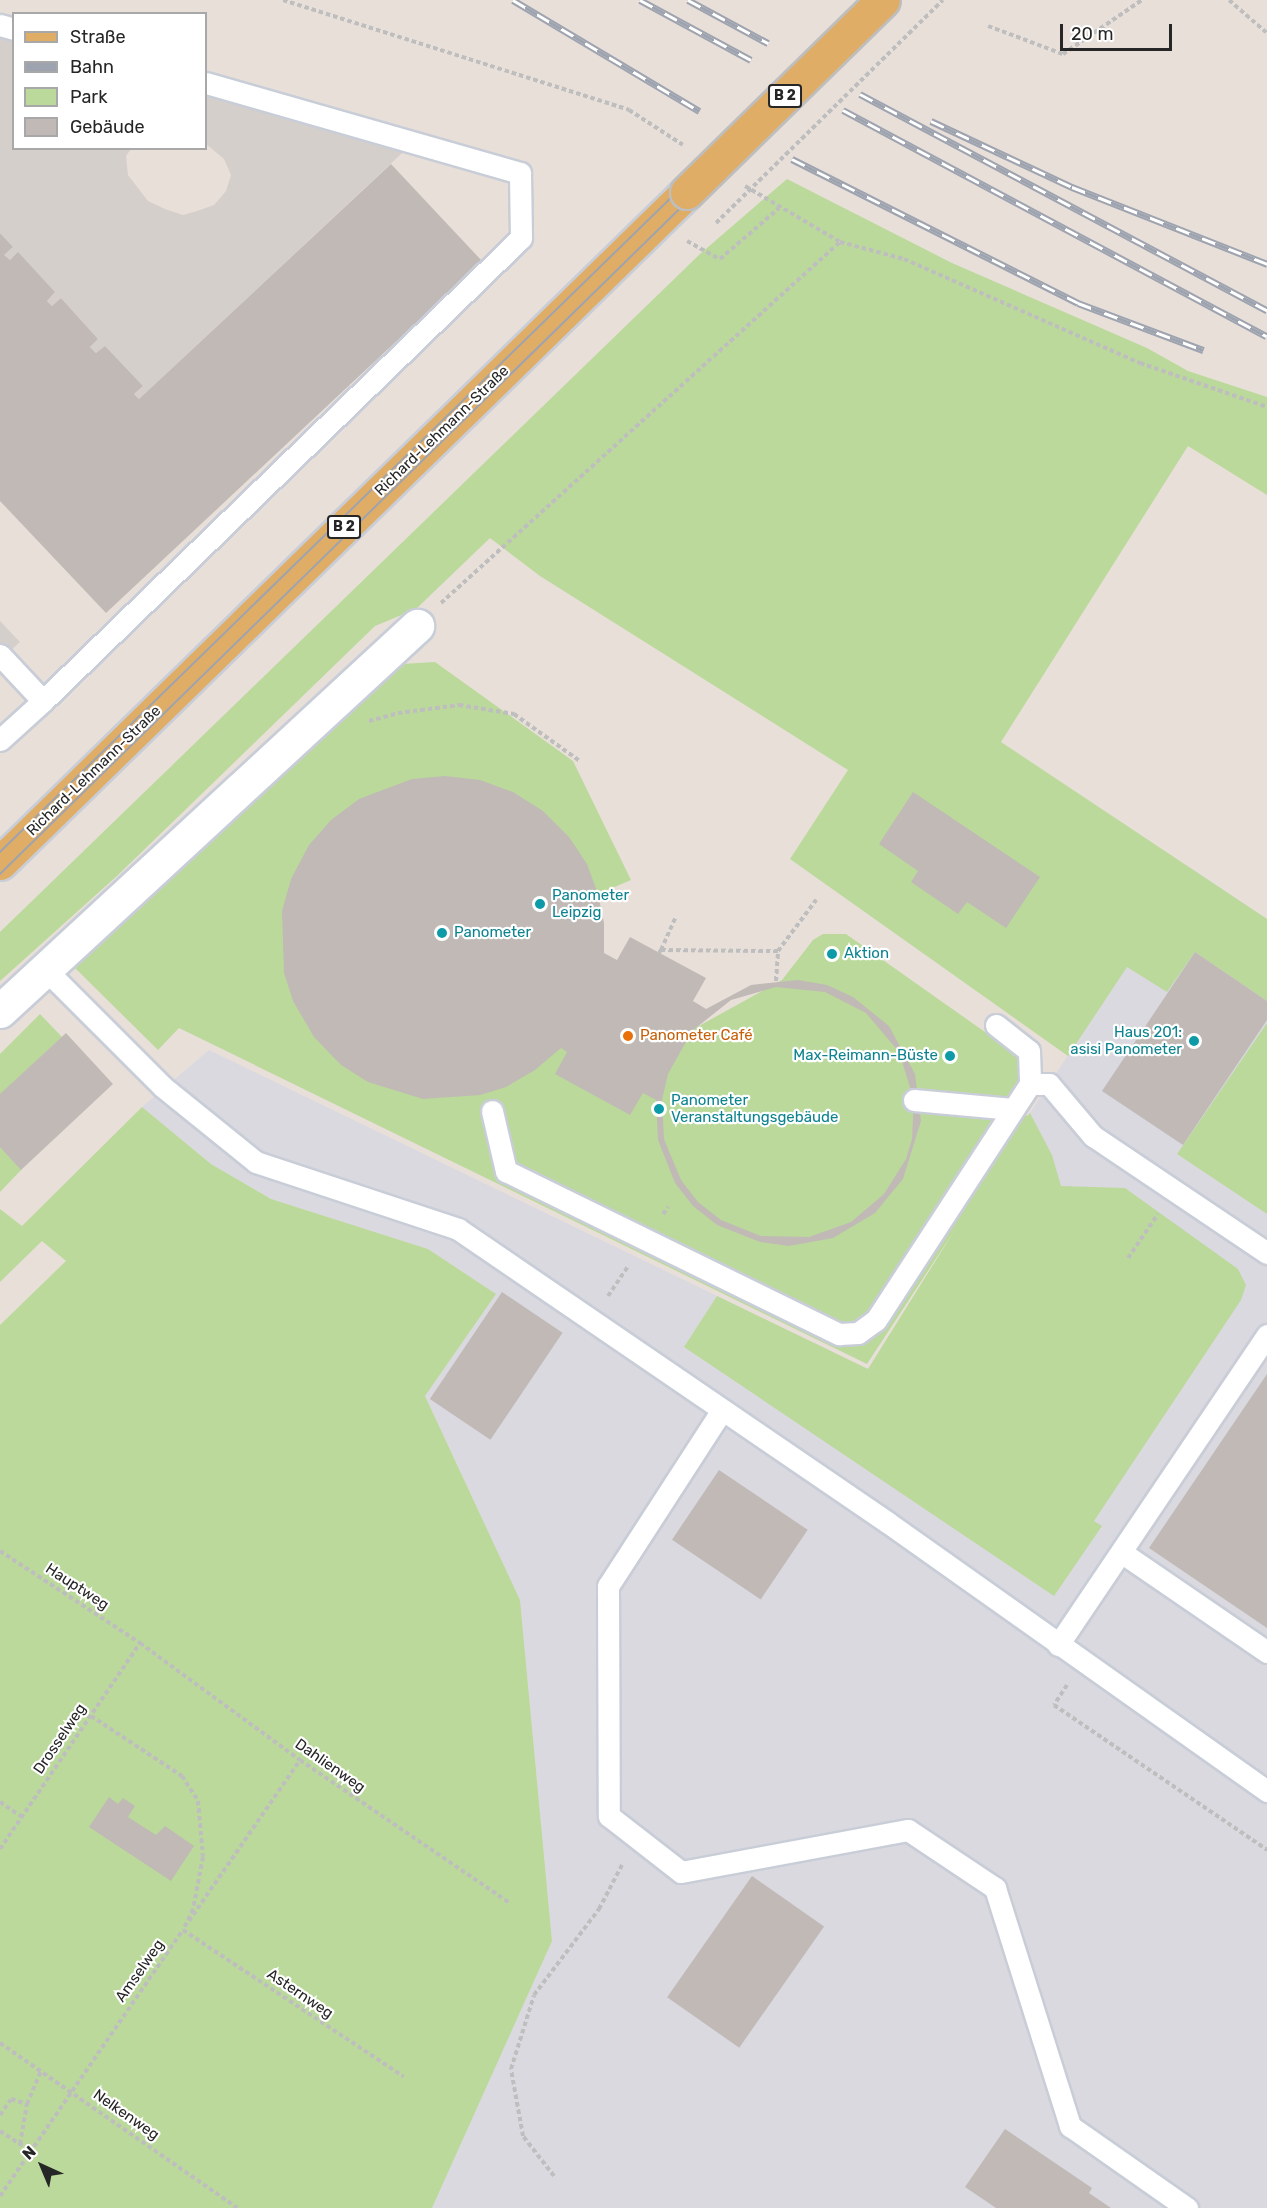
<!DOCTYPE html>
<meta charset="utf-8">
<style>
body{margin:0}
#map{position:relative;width:1267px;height:2208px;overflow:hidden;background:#e8dfd9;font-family:Rubik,sans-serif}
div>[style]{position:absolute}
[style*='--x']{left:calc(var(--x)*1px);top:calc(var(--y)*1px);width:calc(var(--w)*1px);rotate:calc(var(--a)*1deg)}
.industrial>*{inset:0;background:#dad9e0}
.green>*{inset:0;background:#bbd99b}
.plaza>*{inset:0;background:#d5cfcb}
.building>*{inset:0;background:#c0b9b6;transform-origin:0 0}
.path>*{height:4px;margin-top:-2px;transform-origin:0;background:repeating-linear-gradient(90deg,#bebebe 0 4.5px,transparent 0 7.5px)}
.roads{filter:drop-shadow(2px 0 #c8cdd7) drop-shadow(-2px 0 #c8cdd7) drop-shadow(0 2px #c8cdd7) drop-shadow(0 -2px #c8cdd7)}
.service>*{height:21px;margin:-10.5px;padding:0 10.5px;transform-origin:10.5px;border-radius:10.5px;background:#fff}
.minor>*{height:33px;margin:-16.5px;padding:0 16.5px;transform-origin:16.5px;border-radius:16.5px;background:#fff}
.primary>*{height:33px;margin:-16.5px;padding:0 16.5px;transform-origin:16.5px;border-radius:16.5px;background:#e0ad66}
.tram>*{height:1.5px;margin:-0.75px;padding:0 0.75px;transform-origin:0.75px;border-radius:0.75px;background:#9da3af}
.rail>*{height:7px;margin-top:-3.5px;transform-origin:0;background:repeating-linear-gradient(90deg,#fff 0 14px,#9da3af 0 28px);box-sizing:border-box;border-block:2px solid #9da3af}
.path-bridge>*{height:4px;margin-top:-2px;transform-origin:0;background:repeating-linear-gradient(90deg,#bebebe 0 4.5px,transparent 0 7.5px)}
.bridges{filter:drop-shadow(2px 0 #bebebe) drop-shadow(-2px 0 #bebebe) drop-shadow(0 2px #bebebe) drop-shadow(0 -2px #bebebe)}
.primary-bridge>*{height:33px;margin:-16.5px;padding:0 16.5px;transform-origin:16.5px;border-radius:16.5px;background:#e0ad66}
.dots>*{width:16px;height:16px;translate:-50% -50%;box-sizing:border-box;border:3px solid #fff;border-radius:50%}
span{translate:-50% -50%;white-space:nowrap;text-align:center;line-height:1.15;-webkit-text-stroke:4.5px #fff;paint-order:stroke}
.shield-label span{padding:2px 4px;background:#fff;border:2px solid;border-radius:4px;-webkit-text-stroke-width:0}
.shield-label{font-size:14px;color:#262626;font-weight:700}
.street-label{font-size:15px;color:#262626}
.culture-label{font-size:15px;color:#0d838f}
.left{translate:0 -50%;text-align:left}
.right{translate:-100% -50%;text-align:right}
.food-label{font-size:15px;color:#c56008}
.legend{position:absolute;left:12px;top:12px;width:195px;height:138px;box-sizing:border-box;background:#fff;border:2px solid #a8a8a8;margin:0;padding:8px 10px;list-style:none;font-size:18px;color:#262626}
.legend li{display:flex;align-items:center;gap:12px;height:30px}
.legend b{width:30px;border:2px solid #a8a8a8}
.north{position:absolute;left:12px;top:2136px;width:60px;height:60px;-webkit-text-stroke:4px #fff;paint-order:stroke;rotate:316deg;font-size:16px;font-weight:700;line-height:24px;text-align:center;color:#262626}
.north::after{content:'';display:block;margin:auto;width:21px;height:27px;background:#262626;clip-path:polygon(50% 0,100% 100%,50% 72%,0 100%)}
.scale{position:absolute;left:1060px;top:24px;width:112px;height:27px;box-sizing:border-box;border:3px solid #262626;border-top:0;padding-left:8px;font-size:18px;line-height:21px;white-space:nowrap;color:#262626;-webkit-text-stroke:4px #fff;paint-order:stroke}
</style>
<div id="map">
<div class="industrial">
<i style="clip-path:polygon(1191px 868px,1267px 919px,1267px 2208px,432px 2208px,552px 1940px,520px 1600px,425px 1396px,496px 1294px,428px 1249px,271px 1199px,211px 1164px,142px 1107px,209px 1050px,868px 1369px,1030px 1113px)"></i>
</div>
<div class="green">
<i style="clip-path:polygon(787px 179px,952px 263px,1147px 348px,1188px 371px,1267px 397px,1267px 495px,1188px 446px,1001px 742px,1267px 919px,1267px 1001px,1195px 952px,1167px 992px,1127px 967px,1068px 1056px,790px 859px,848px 770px,540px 576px,490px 538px,416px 609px,375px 626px,118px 875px,0 981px,0 932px,700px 254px)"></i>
<i style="clip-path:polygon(435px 662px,573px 761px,631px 880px,589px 898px,594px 1084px,782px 980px,813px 940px,823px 934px,846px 934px,1019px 1056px,1018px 1101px,1027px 1116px,1030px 1113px,1052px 1155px,1061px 1186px,1125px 1188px,1238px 1269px,1246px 1285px,1241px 1300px,1094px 1521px,1102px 1526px,1054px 1596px,684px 1347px,717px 1296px,868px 1369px,956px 1228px,867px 1364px,179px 1028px,158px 1050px,75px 968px,386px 665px)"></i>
<i style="clip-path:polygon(40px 1014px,62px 1037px,0 1095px,0 1054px)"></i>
<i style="clip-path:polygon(1267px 1023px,1267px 1214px,1177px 1154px)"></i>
<i style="clip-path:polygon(142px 1107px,211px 1164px,271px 1199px,428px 1249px,496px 1294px,425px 1396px,520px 1600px,552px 1941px,432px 2208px,0 2208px,0 1325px,66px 1261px,42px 1241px,0 1282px,0 1209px,22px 1226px)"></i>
<i style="clip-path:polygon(0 1146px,22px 1169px,0 1192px)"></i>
</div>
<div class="plaza">
<i style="clip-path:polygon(0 18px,13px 21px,14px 148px,131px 149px,126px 156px,128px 175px,148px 201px,165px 209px,183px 215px,197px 211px,214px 205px,226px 191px,231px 175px,224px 159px,206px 144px,206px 77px,414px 142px,139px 399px,134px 394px,143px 386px,105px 346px,96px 353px,90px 347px,98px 339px,80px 319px,61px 298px,52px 306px,47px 301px,55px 292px,18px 253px,10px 260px,4px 255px,13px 247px,0 233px)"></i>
<i style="clip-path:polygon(0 621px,20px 642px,0 660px)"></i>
</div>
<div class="building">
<i style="clip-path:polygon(391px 164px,482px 261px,106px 613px,0 501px,0 233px,13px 247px,4px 255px,10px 260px,18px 252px,55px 292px,47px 301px,52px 306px,61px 298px,98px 339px,90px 347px,96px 353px,105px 346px,143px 386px,134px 394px,139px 399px)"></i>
<i style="clip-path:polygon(evenodd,445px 776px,480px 780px,513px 792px,543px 811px,569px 837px,587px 864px,598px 894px,604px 923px,604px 953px,617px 960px,630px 937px,706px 978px,693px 1001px,706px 1009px,751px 985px,798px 980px,827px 985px,853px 997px,889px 1026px,915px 1074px,921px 1121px,903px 1179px,875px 1213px,833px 1238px,789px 1246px,760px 1242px,717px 1225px,693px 1206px,675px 1183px,658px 1140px,656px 1100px,643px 1093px,630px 1115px,555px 1074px,567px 1052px,561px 1048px,535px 1070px,506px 1087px,480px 1095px,423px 1099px,368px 1082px,341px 1065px,314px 1037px,293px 1001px,284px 973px,282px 911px,291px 879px,309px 845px,331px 820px,359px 799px,412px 779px,445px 776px,776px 987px,825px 992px,866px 1013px,899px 1052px,914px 1100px,912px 1139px,906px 1159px,884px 1194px,851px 1222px,809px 1237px,761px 1236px,721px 1220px,698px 1202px,681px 1180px,664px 1139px,662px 1100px,668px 1074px,692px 1031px,731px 1000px,776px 987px)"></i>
<i style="clip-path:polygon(913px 792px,1040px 877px,1006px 928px,967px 902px,958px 914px,911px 882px,918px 871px,879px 844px)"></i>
<i style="clip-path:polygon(1195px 952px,1267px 1001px,1267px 1020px,1183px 1145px,1102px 1091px)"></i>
<i style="clip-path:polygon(66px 1033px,113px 1084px,21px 1170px,0 1147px,0 1094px)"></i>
<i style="left:502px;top:1292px;width:73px;height:129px;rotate:34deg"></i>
<i style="clip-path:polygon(1267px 1374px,1267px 1628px,1149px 1548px)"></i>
<i style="left:719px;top:1470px;width:107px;height:84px;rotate:34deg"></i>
<i style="clip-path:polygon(109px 1797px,118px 1804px,123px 1798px,135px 1806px,128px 1817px,156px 1835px,165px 1826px,194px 1846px,171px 1881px,89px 1827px)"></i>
<i style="left:752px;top:1876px;width:88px;height:148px;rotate:35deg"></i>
<i style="clip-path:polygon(1005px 2129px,1092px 2188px,1089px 2193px,1111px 2208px,996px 2208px,965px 2187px)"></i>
</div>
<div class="path">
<i style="--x:283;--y:0;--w:363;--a:17.6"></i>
<i style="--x:629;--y:110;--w:64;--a:32.9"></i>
<i style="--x:1229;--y:0;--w:50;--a:41"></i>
<i style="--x:988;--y:26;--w:80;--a:20.5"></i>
<i style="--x:1063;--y:54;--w:96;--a:-34.4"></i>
<i style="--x:745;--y:186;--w:110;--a:30.5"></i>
<i style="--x:840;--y:242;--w:66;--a:14.9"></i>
<i style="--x:904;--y:259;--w:258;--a:23.8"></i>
<i style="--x:1140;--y:363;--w:134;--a:19.1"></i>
<i style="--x:687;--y:241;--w:38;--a:29"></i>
<i style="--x:720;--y:259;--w:78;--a:-40.8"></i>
<i style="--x:441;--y:603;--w:538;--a:-42.14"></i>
<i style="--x:369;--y:721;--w:30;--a:-15"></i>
<i style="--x:398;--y:713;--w:62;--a:-7.5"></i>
<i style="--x:459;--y:705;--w:56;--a:9.3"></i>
<i style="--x:514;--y:714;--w:82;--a:35.6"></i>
<i style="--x:661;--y:950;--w:37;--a:-66"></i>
<i style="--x:659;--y:953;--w:4;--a:-56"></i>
<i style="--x:661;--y:950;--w:117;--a:0.5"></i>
<i style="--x:778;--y:951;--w:64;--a:-53.3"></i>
<i style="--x:776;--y:981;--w:30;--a:-86"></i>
<i style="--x:663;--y:1214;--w:9;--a:-54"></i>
<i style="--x:1128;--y:1258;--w:53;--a:-55.7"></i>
<i style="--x:608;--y:1296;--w:37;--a:-56"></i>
<i style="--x:0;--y:1551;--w:168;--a:33.3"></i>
<i style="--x:140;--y:1643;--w:198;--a:36.2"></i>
<i style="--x:300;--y:1760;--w:255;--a:34.3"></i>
<i style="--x:1067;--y:1685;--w:24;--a:123"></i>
<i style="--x:1054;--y:1705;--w:258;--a:34.2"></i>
<i style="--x:91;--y:1716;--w:109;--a:33.4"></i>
<i style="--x:182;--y:1776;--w:30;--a:57"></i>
<i style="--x:198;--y:1801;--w:56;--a:84.9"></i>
<i style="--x:203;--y:1857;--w:53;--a:100.9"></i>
<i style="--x:193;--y:1909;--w:23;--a:115"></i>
<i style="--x:183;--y:1930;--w:265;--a:33.6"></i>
<i style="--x:0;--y:1802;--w:27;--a:34"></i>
<i style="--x:0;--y:1849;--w:249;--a:-55.8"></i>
<i style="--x:189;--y:1921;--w:196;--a:-55.4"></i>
<i style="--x:0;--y:2043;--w:289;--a:34.8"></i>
<i style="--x:0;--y:2115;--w:19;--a:-55"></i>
<i style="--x:11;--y:2099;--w:17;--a:17"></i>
<i style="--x:27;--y:2104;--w:36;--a:-67"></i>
<i style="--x:0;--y:2131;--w:37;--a:33"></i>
<i style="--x:20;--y:2144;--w:41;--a:-80.1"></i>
<i style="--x:554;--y:2176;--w:51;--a:-127.8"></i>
<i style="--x:523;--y:2136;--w:68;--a:-100.2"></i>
<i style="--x:511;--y:2069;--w:77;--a:-72.7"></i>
<i style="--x:534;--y:1995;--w:108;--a:-52.9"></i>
<i style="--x:599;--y:1909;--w:50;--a:-62.4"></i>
<i style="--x:0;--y:2196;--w:323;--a:-55.5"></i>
</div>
<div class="roads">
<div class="service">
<i style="--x:0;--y:25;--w:15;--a:16"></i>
<i style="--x:0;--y:655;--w:63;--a:46.9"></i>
<i style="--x:43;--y:701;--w:58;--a:137.8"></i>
<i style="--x:43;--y:701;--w:665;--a:-44.09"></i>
<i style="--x:521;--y:238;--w:65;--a:-90.9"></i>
<i style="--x:520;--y:173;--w:327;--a:-164"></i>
<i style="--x:46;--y:970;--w:165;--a:45"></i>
<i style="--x:163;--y:1087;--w:119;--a:38.9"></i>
<i style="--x:256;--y:1162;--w:213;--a:18.3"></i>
<i style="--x:458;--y:1229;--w:520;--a:34.33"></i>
<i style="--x:887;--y:1522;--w:466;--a:35.3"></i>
<i style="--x:996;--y:1025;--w:42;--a:38.2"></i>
<i style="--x:1029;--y:1051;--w:33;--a:88"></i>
<i style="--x:1030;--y:1084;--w:19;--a:0"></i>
<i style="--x:1049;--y:1084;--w:68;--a:49.8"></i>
<i style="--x:1093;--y:1136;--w:210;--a:33.9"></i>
<i style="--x:914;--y:1100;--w:99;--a:5.2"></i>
<i style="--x:492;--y:1111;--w:62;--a:76.9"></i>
<i style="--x:506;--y:1171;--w:371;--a:26.1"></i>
<i style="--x:839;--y:1334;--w:19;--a:-3"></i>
<i style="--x:858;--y:1333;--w:22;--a:-36"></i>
<i style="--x:876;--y:1320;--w:282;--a:-56.9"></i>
<i style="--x:722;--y:1410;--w:210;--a:122.9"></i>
<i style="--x:608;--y:1586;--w:230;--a:89.8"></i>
<i style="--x:609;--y:1816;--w:91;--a:37.9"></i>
<i style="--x:681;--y:1872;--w:231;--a:-10.5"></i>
<i style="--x:908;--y:1830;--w:105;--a:33.7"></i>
<i style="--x:995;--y:1888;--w:250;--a:72.5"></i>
<i style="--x:1070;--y:2126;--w:143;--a:35"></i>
<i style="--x:1121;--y:1552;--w:177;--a:34.4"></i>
<i style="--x:1058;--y:1645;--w:374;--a:-56"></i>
</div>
<div class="minor">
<i style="--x:0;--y:1011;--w:568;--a:-42.72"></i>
</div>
<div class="primary">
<i style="--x:0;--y:863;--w:960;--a:-44.32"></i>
</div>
</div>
<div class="tram">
<i style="--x:0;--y:852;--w:1221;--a:-44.27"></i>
<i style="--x:0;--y:874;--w:1250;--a:-44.38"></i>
</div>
<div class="rail">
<i style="--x:513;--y:0;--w:217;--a:30.8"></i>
<i style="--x:640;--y:0;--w:126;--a:28.4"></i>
<i style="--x:688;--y:0;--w:91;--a:28.3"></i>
<i style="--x:860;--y:94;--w:461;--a:28"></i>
<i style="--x:843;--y:110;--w:480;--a:28.1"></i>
<i style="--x:931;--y:121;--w:156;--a:25.1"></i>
<i style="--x:1072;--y:187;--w:210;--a:21.5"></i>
<i style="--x:792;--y:159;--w:320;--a:26.7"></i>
<i style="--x:1078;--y:303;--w:134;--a:20.6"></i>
</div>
<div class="path-bridge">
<i style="--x:716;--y:223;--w:318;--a:-44.5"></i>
</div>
<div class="bridges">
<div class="primary-bridge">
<i style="--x:687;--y:192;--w:274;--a:-44.4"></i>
</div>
</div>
<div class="dots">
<i style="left:540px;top:904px;background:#0f9aa8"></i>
<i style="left:442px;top:933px;background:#0f9aa8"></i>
<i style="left:832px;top:954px;background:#0f9aa8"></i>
<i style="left:628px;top:1036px;background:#e8710a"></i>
<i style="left:1194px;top:1041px;background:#0f9aa8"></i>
<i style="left:950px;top:1056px;background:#0f9aa8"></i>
<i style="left:659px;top:1109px;background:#0f9aa8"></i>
</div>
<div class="shield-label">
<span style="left:785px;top:96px">B 2</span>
<span style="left:344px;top:527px">B 2</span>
</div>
<div class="street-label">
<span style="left:442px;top:431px;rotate:-44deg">Richard-Lehmann-Straße</span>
<span style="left:94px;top:771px;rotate:-44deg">Richard-Lehmann-Straße</span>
<span style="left:77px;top:1587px;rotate:33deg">Hauptweg</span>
<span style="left:60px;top:1739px;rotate:-56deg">Drosselweg</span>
<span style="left:330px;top:1766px;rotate:35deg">Dahlienweg</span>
<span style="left:140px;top:1971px;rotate:-55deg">Amselweg</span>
<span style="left:300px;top:1994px;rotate:34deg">Asternweg</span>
<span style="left:126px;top:2115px;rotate:35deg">Nelkenweg</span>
</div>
<div class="culture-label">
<span class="left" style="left:552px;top:904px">Panometer<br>Leipzig</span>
<span class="left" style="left:454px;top:933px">Panometer</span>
<span class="left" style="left:844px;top:954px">Aktion</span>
<span class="right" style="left:1182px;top:1041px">Haus 201:<br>asisi Panometer</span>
<span class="right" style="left:938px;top:1056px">Max-Reimann-Büste</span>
<span class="left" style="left:671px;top:1109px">Panometer<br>Veranstaltungsgebäude</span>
</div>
<div class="food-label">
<span class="left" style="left:640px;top:1036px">Panometer Café</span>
</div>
<ul class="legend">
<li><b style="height:8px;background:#e0ad66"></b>Straße</li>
<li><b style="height:8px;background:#9da3af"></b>Bahn</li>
<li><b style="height:16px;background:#bbd99b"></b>Park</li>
<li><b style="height:16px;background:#c0b9b6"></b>Gebäude</li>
</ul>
<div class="north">N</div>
<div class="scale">20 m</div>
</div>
